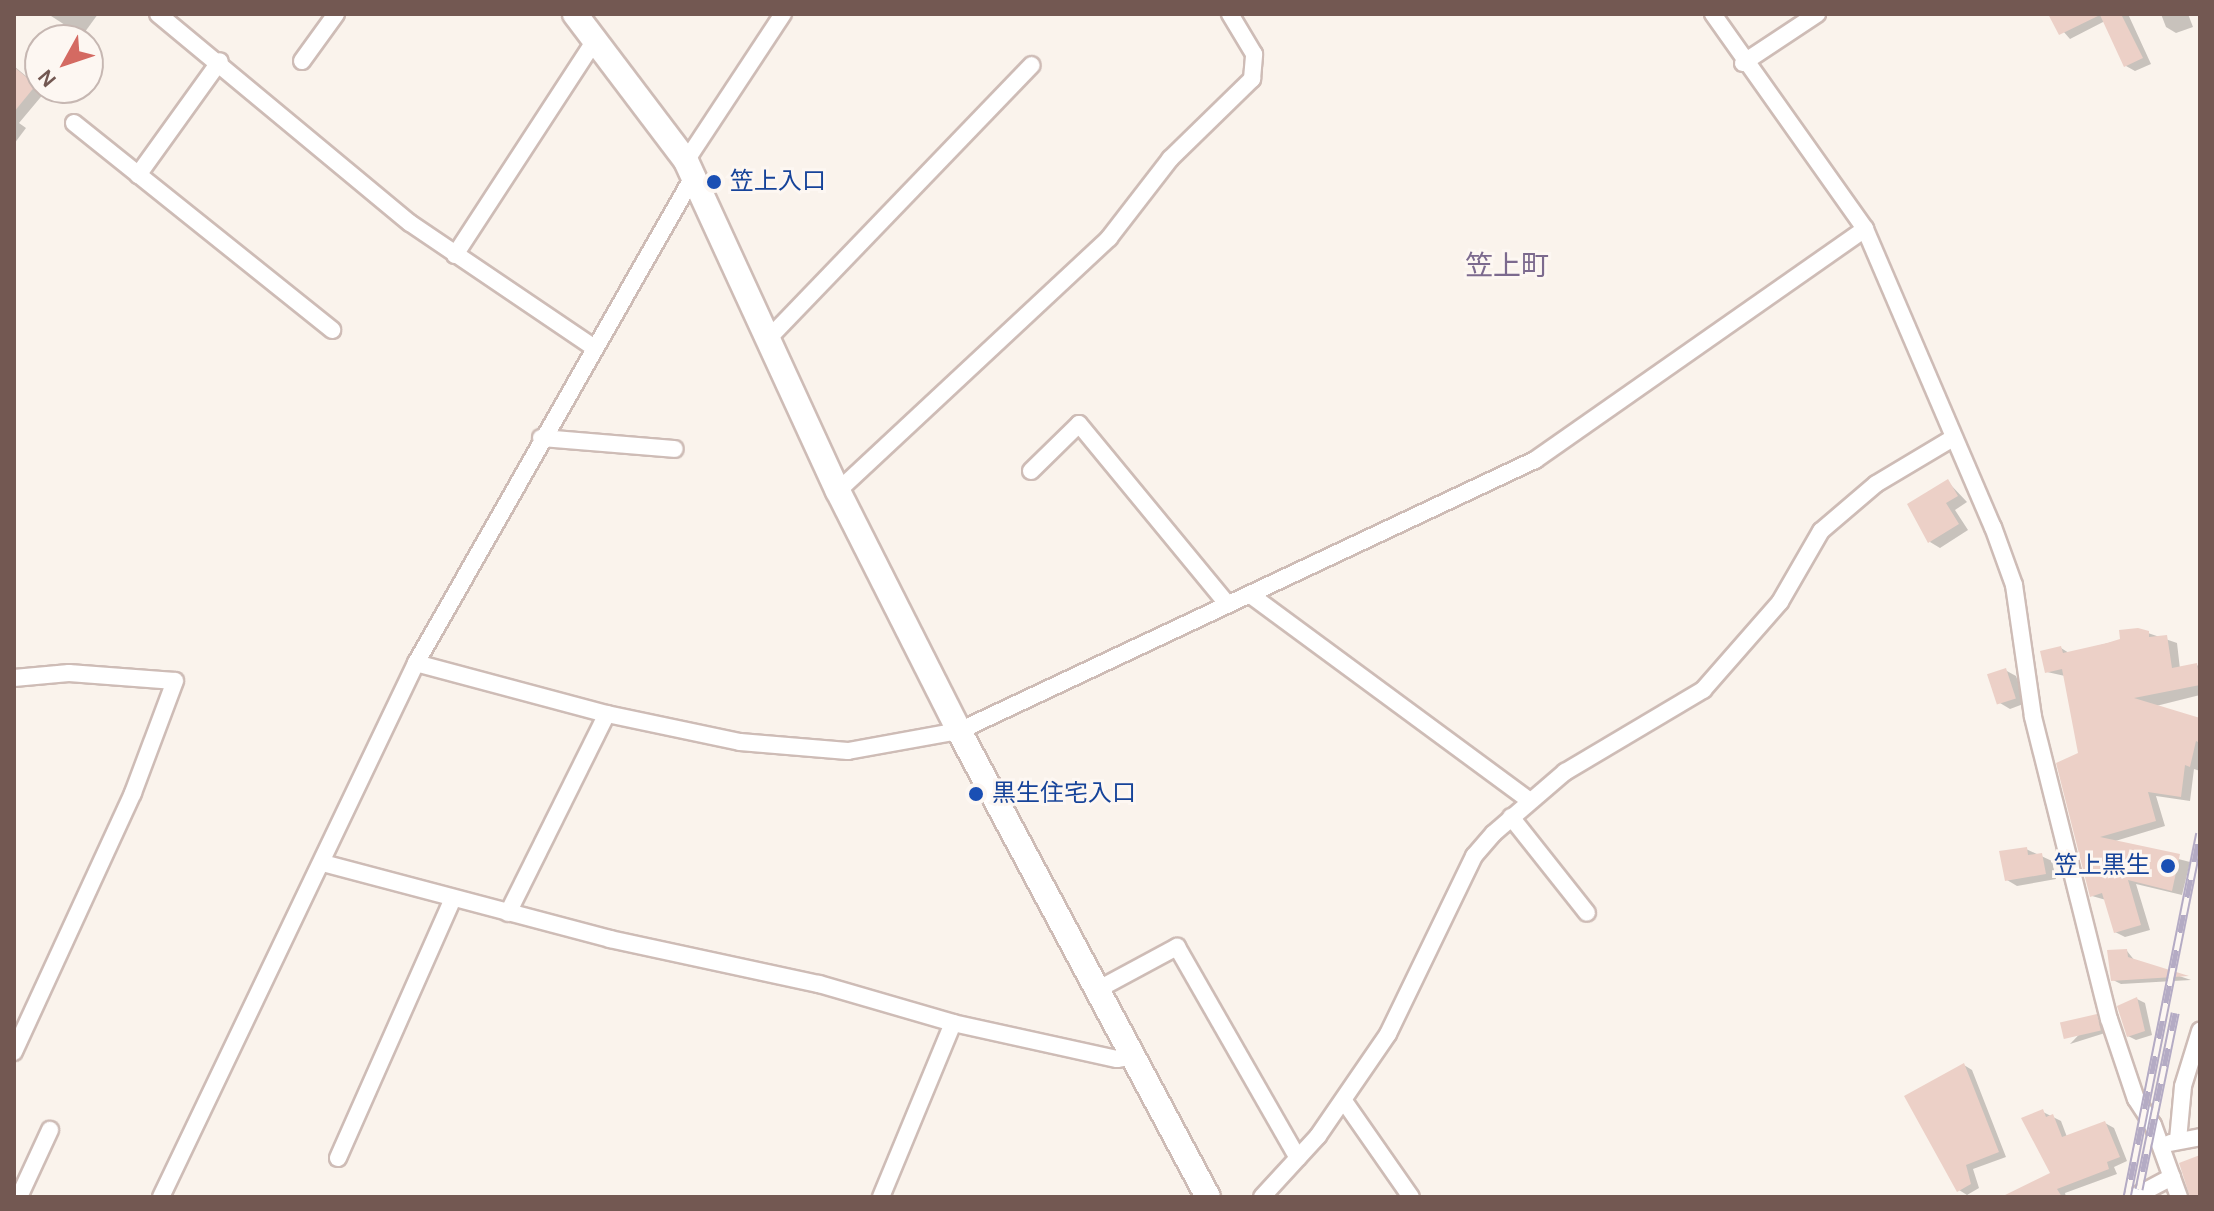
<!DOCTYPE html>
<meta charset="utf-8">
<style>
body{margin:0}
#map{position:relative;width:2214px;height:1211px;overflow:hidden;background:#faf3ec;font-family:Karla,"Noto Sans JP",sans-serif}
div>[style]{position:absolute}
[style*='--x']{left:calc(var(--x)*1px);top:calc(var(--y)*1px);width:calc(var(--w)*1px);rotate:calc(var(--a)*1deg)}
.shadow>*{inset:0;background:#0003}
.building>*{inset:0;background:#ecd0c7;transform-origin:0 0}
.roads{filter:drop-shadow(2px 0 #cebcb6) drop-shadow(-2px 0 #cebcb6) drop-shadow(0 2px #cebcb6) drop-shadow(0 -2px #cebcb6)}
.street>*{height:16px;margin:-8px;padding:0 8px;transform-origin:8px;border-radius:8px;background:#fff}
.secondary>*{height:24px;margin:-12px;padding:0 12px;transform-origin:12px;border-radius:12px;background:#fff}
.rail>*{height:9px;margin-top:-4.5px;transform-origin:0;background:repeating-linear-gradient(90deg,#fdf7f2 0 18px,#b4abc4 0 36px);box-sizing:border-box;border-block:2px solid #b4abc4}
.dots>*{width:22px;height:22px;translate:-50% -50%;box-sizing:border-box;border:4px solid #fdf7f2;border-radius:50%}
span{translate:-50% -50%;white-space:nowrap;text-align:center;line-height:1.15;-webkit-text-stroke:6px #fdf7f2;paint-order:stroke}
.transit-label{font-size:24px;color:#164399}
.left{translate:0 -50%;text-align:left}
.right{translate:-100% -50%;text-align:right}
.quarter-label{font-size:28px;color:#7c6a8e}
.frame{position:absolute;inset:0;border:16px solid #735852;pointer-events:none}
.north{position:absolute;left:24px;top:24px;width:80px;height:80px;box-sizing:border-box;background:#fdf7f2;border:2px solid #c6b7b2;border-radius:50%;rotate:230deg;font-size:22px;font-weight:700;line-height:32px;text-align:center;color:#735852}
.north::after{content:'';display:block;margin:auto;width:28px;height:36px;background:#d46a62;clip-path:polygon(50% 0,100% 100%,50% 72%,0 100%)}
</style>
<div id="map">
<div class="shadow">
<i style="clip-path:polygon(48px 14px,98px 14px,82px 36px)"></i>
<i style="clip-path:polygon(2048px 14px,2128px 14px,2151px 64px,2135px 71px,2126px 66px,2105px 21px,2070px 39px)"></i>
<i style="clip-path:polygon(2161px 14px,2188px 14px,2193px 27px,2176px 33px,2166px 27px)"></i>
<i style="clip-path:polygon(14px 66px,45px 92px,19px 123px,26px 128px,14px 144px)"></i>
<i style="clip-path:polygon(1948px 482px,1967px 502px,1955px 510px,1968px 530px,1940px 548px,1930px 542px)"></i>
<i style="clip-path:polygon(2148px 633px,2177px 643px,2180px 669px,2200px 665px,2200px 695px,2156px 706px,2200px 720px,2200px 771px,2194px 769px,2190px 801px,2156px 796px,2165px 826px,2112px 842px,2190px 862px,2182px 895px,2136px 884px,2150px 930px,2125px 937px,2115px 932px,2106px 900px,2092px 896px,2080px 754px,2065px 676px,2047px 672px,2061px 648px,2069px 653px)"></i>
<i style="clip-path:polygon(2005px 670px,2016px 676px,2026px 703px,2010px 709px,2000px 703px)"></i>
<i style="clip-path:polygon(2026px 849px,2052px 861px,2056px 879px,2017px 886px,2007px 880px)"></i>
<i style="clip-path:polygon(2127px 951px,2135px 961px,2191px 980px,2121px 984px,2113px 980px)"></i>
<i style="clip-path:polygon(2137px 999px,2145px 1003px,2152px 1035px,2136px 1040px,2128px 1036px)"></i>
<i style="clip-path:polygon(2096px 1017px,2105px 1033px,2070px 1044px)"></i>
<i style="clip-path:polygon(1964px 1065px,1972px 1070px,2006px 1157px,1973px 1169px,1979px 1188px,1967px 1195px,1959px 1190px)"></i>
<i style="clip-path:polygon(2043px 1112px,2061px 1121px,2067px 1137px,2105px 1123px,2114px 1128px,2127px 1161px,2114px 1167px,2117px 1174px,2065px 1193px,2066px 1197px,2025px 1197px,2053px 1174px)"></i>
</div>
<div class="building">
<i style="clip-path:polygon(2048px 14px,2121px 14px,2143px 58px,2124px 67px,2100px 15px,2059px 35px)"></i>
<i style="clip-path:polygon(14px 67px,36px 85px,14px 112px)"></i>
<i style="clip-path:polygon(1948px 479px,1958px 496px,1946px 503px,1959px 524px,1928px 543px,1907px 504px)"></i>
<i style="clip-path:polygon(2138px 628px,2149px 631px,2149px 637px,2167px 635px,2172px 668px,2197px 663px,2200px 685px,2134px 698px,2200px 718px,2200px 743px,2196px 741px,2190px 767px,2185px 765px,2181px 797px,2148px 792px,2156px 821px,2100px 837px,2180px 854px,2172px 891px,2128px 880px,2141px 925px,2114px 933px,2102px 893px,2090px 897px,2056px 763px,2078px 753px,2062px 669px,2045px 673px,2040px 651px,2061px 646px,2063px 653px,2107px 643px,2120px 639px,2119px 630px)"></i>
<i style="left:2006px;top:668px;width:32px;height:20px;rotate:72deg"></i>
<i style="clip-path:polygon(2027px 847px,2028px 855px,2042px 853px,2046px 874px,2005px 881px,1999px 851px)"></i>
<i style="clip-path:polygon(2127px 949px,2128px 957px,2189px 976px,2111px 981px,2107px 950px)"></i>
<i style="clip-path:polygon(2137px 997px,2145px 1031px,2127px 1037px,2117px 1006px)"></i>
<i style="left:2097px;top:1014px;width:17px;height:38px;rotate:77deg"></i>
<i style="clip-path:polygon(1964px 1063px,1999px 1152px,1966px 1165px,1971px 1184px,1957px 1192px,1904px 1096px)"></i>
<i style="clip-path:polygon(2043px 1109px,2046px 1117px,2053px 1114px,2062px 1137px,2105px 1121px,2120px 1157px,2107px 1162px,2109px 1169px,2057px 1189px,2062px 1197px,2001px 1197px,2050px 1173px,2021px 1118px)"></i>
<i style="clip-path:polygon(2200px 1155px,2200px 1197px,2190px 1197px,2179px 1163px)"></i>
</div>
<div class="roads">
<div class="street">
<i style="--x:158;--y:14;--w:327;--a:39.7"></i>
<i style="--x:410;--y:223;--w:220;--a:34.1"></i>
<i style="--x:1713;--y:14;--w:263;--a:54.7"></i>
<i style="--x:1865;--y:229;--w:324;--a:66.8"></i>
<i style="--x:1993;--y:527;--w:62;--a:70.1"></i>
<i style="--x:2014;--y:585;--w:133;--a:81.8"></i>
<i style="--x:2033;--y:717;--w:311;--a:75.9"></i>
<i style="--x:2109;--y:1019;--w:84;--a:71.4"></i>
<i style="--x:2136;--y:1099;--w:31;--a:57"></i>
<i style="--x:2153;--y:1125;--w:77;--a:70.1"></i>
<i style="--x:302;--y:61;--w:58;--a:-54.1"></i>
<i style="--x:1743;--y:63;--w:89;--a:-33.5"></i>
<i style="--x:74;--y:123;--w:331;--a:38.7"></i>
<i style="--x:686;--y:161;--w:176;--a:-56.6"></i>
<i style="--x:138;--y:175;--w:140;--a:-54.3"></i>
<i style="--x:455;--y:255;--w:257;--a:-56.9"></i>
<i style="--x:768;--y:339;--w:380;--a:-46.1"></i>
<i style="--x:541;--y:438;--w:134;--a:4.7"></i>
<i style="--x:1031;--y:471;--w:67;--a:-44.4"></i>
<i style="--x:1079;--y:424;--w:234;--a:50.5"></i>
<i style="--x:838;--y:491;--w:371;--a:-43"></i>
<i style="--x:1109;--y:238;--w:100;--a:-52.3"></i>
<i style="--x:1170;--y:159;--w:115;--a:-44.3"></i>
<i style="--x:1252;--y:79;--w:25;--a:-85"></i>
<i style="--x:1254;--y:54;--w:47;--a:-121"></i>
<i style="--x:1252;--y:596;--w:344;--a:36.4"></i>
<i style="--x:416;--y:663;--w:198;--a:15"></i>
<i style="--x:607;--y:714;--w:136;--a:11.9"></i>
<i style="--x:740;--y:742;--w:108;--a:4.8"></i>
<i style="--x:848;--y:751;--w:113;--a:-10.2"></i>
<i style="--x:959;--y:731;--w:637;--a:-25.2"></i>
<i style="--x:1535;--y:460;--w:403;--a:-35"></i>
<i style="--x:14;--y:678;--w:55;--a:-5.2"></i>
<i style="--x:69;--y:673;--w:106;--a:4.3"></i>
<i style="--x:175;--y:681;--w:120;--a:110.6"></i>
<i style="--x:133;--y:793;--w:285;--a:114.7"></i>
<i style="--x:1511;--y:817;--w:122;--a:51.6"></i>
<i style="--x:323;--y:863;--w:297;--a:14.8"></i>
<i style="--x:610;--y:939;--w:214;--a:12.2"></i>
<i style="--x:819;--y:984;--w:140;--a:16.2"></i>
<i style="--x:953;--y:1023;--w:168;--a:12.4"></i>
<i style="--x:1117;--y:1059;--w:17;--a:-10"></i>
<i style="--x:508;--y:913;--w:222;--a:-63.6"></i>
<i style="--x:1097;--y:990;--w:91;--a:-28.3"></i>
<i style="--x:1177;--y:947;--w:243;--a:60.2"></i>
<i style="--x:1344;--y:1101;--w:117;--a:55.1"></i>
<i style="--x:2178;--y:1140;--w:54;--a:-84.7"></i>
<i style="--x:2183;--y:1086;--w:58;--a:-72.8"></i>
<i style="--x:2170;--y:1143;--w:31;--a:-11"></i>
<i style="--x:338;--y:1158;--w:283;--a:-66.1"></i>
<i style="--x:19;--y:1197;--w:74;--a:-65.2"></i>
<i style="--x:161;--y:1197;--w:592;--a:-64.47"></i>
<i style="--x:416;--y:663;--w:559;--a:-60.32"></i>
<i style="--x:881;--y:1197;--w:188;--a:-67.5"></i>
<i style="--x:1262;--y:1197;--w:83;--a:-47.4"></i>
<i style="--x:1318;--y:1136;--w:124;--a:-55.5"></i>
<i style="--x:1388;--y:1034;--w:198;--a:-64.2"></i>
<i style="--x:1474;--y:856;--w:30;--a:-49"></i>
<i style="--x:1494;--y:833;--w:94;--a:-40.7"></i>
<i style="--x:1565;--y:772;--w:161;--a:-30.7"></i>
<i style="--x:1703;--y:690;--w:117;--a:-48.8"></i>
<i style="--x:1780;--y:602;--w:82;--a:-60"></i>
<i style="--x:1821;--y:531;--w:72;--a:-40.5"></i>
<i style="--x:1876;--y:484;--w:90;--a:-30.9"></i>
<i style="--x:2134;--y:1197;--w:43;--a:-27.8"></i>
</div>
<div class="secondary">
<i style="--x:575;--y:14;--w:184;--a:52.9"></i>
<i style="--x:686;--y:161;--w:363;--a:65.3"></i>
<i style="--x:838;--y:491;--w:269;--a:63.2"></i>
<i style="--x:959;--y:731;--w:528;--a:61.88"></i>
</div>
</div>
<div class="rail">
<i style="--x:2139;--y:1189;--w:180;--a:-78.4"></i>
<i style="--x:2127;--y:1197;--w:371;--a:-78.7"></i>
</div>
<div class="dots">
<i style="left:714px;top:182px;background:#1a4fb4"></i>
<i style="left:976px;top:794px;background:#1a4fb4"></i>
<i style="left:2168px;top:866px;background:#1a4fb4"></i>
</div>
<div class="transit-label">
<span class="left" style="left:730px;top:182px">笠上入口</span>
<span class="left" style="left:992px;top:794px">黒生住宅入口</span>
<span class="right" style="left:2150px;top:866px">笠上黒生</span>
</div>
<div class="quarter-label">
<span style="left:1507px;top:266px">笠上町</span>
</div>
<div class="frame"></div>
<div class="north">N</div>
</div>
